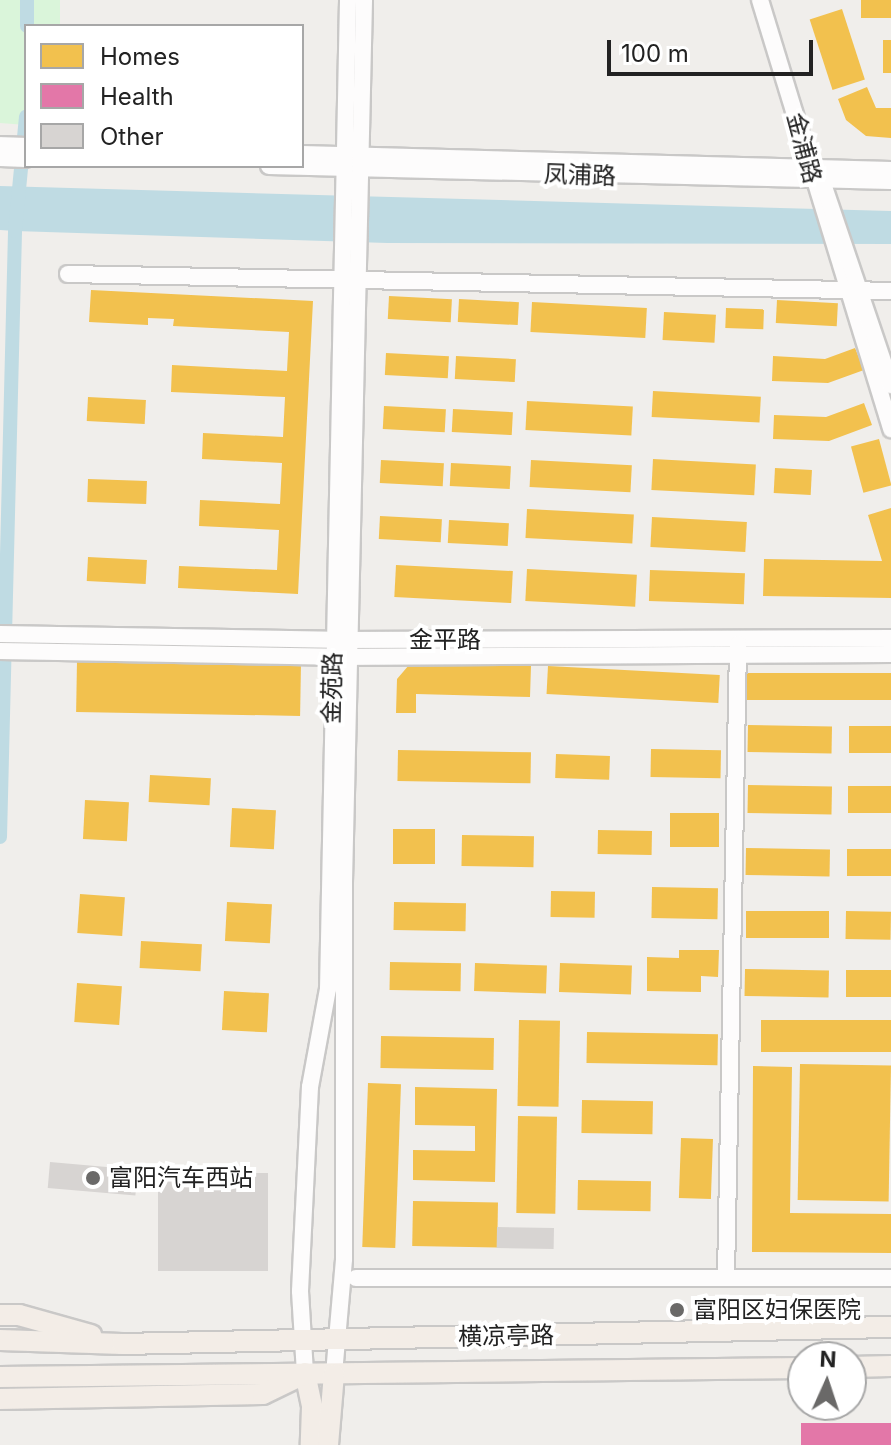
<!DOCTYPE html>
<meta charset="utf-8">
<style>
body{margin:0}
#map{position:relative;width:891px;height:1445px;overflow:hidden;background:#f0eeeb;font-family:Inter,"Noto Sans SC",sans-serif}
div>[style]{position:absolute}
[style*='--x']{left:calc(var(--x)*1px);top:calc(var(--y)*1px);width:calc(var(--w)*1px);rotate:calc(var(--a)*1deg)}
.park>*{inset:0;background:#daf5da}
.water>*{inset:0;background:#bfdbe3}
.homes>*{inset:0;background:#f2c14e;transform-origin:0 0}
.health>*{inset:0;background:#e377a8;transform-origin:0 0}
.canal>*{height:14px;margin:-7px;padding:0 7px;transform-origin:7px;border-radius:7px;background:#bfdbe3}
.building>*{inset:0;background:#d7d4d2;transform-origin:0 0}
.roads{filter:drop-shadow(2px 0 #c9c8c7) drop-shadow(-2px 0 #c9c8c7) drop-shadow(0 2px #c9c8c7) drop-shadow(0 -2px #c9c8c7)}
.minor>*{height:16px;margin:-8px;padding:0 8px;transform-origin:8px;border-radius:8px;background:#fdfcfc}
.major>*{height:20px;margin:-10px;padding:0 10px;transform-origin:10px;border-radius:10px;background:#f3ede7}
.dots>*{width:22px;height:22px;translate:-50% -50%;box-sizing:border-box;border:4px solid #fff;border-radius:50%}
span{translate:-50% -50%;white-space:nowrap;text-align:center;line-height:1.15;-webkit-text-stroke:8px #fff;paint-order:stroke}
.street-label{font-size:24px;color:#222}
.poi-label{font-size:24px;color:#222}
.left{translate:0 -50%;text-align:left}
.legend{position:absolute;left:24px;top:24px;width:280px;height:144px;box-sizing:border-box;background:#fff;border:2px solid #a7a7a7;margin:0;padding:10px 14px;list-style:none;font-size:24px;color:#222}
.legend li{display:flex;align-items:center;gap:16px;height:40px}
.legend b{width:40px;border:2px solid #a7a7a7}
.north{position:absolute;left:787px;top:1341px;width:80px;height:80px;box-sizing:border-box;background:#fff;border:2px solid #a7a7a7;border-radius:50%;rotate:3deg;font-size:22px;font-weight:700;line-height:32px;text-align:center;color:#222}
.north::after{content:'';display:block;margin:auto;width:28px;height:36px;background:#6a6968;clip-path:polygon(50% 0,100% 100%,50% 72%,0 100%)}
.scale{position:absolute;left:607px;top:40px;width:206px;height:36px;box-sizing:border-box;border:4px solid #222;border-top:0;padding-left:10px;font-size:24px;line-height:28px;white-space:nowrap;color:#222;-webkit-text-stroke:6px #fff;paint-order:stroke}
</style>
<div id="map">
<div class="park">
<i style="clip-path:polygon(0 0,60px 0,60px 26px,26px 26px,26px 125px,0 123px)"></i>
</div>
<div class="water">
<i style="clip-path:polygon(0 186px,891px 211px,891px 244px,387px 243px,15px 231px,0 230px)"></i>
</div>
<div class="homes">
<i style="left:861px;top:0;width:30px;height:18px"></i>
<i style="left:842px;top:9px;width:74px;height:34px;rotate:72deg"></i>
<i style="left:883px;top:40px;width:8px;height:33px"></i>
<i style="clip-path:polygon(867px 87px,876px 108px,891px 108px,891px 138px,866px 136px,846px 120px,838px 99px)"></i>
<i style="clip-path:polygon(91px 290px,313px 301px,298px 594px,178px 588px,179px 566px,277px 570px,279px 530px,199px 526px,200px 500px,280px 504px,282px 463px,202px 459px,203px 433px,283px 437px,285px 397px,171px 392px,172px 365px,287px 371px,289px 332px,173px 326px,174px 319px,148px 318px,148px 325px,89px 322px)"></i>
<i style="left:389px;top:296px;width:63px;height:23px;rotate:3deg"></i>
<i style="left:459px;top:299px;width:60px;height:23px;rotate:3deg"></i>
<i style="left:777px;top:300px;width:61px;height:23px;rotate:3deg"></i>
<i style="left:532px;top:302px;width:115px;height:30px;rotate:3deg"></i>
<i style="left:726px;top:308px;width:38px;height:20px;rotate:2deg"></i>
<i style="left:664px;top:312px;width:52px;height:28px;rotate:3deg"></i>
<i style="clip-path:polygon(855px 348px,864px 370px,828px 383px,772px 381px,773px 356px,825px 359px)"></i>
<i style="left:386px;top:353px;width:63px;height:22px;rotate:3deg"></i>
<i style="left:456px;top:356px;width:60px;height:23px;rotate:3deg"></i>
<i style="left:653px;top:391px;width:108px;height:26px;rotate:3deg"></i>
<i style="left:88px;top:397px;width:58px;height:24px;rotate:3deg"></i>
<i style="left:527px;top:401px;width:106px;height:29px;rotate:3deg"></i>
<i style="clip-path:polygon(864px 403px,872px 425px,829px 441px,773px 439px,774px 415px,826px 417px)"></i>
<i style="left:384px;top:406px;width:62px;height:23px;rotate:3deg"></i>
<i style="left:453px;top:409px;width:60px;height:23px;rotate:3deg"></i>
<i style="left:879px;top:439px;width:48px;height:29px;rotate:75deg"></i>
<i style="left:653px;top:459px;width:103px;height:31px;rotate:3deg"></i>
<i style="left:381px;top:460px;width:63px;height:23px;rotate:3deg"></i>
<i style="left:531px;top:460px;width:101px;height:27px;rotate:3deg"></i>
<i style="left:451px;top:463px;width:60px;height:23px;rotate:3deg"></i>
<i style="left:775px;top:468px;width:37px;height:25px;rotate:3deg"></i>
<i style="left:88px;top:479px;width:59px;height:23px;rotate:2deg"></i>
<i style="clip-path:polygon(891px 508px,891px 598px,763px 596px,764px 559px,882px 561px,868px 515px)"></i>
<i style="left:527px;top:509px;width:107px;height:29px;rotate:3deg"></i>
<i style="left:380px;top:516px;width:62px;height:23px;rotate:3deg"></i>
<i style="left:652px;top:517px;width:95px;height:30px;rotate:3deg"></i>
<i style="left:449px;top:520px;width:60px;height:23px;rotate:3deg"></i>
<i style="left:88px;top:557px;width:59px;height:24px;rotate:3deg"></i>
<i style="left:396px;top:565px;width:117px;height:32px;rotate:3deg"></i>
<i style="left:527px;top:569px;width:110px;height:32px;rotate:3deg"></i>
<i style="left:650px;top:570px;width:95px;height:31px;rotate:2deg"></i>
<i style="left:77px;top:661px;width:224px;height:51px;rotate:1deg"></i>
<i style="clip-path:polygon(409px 665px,531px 666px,530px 697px,416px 694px,416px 713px,396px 713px,397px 679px)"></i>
<i style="left:548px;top:666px;width:172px;height:28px;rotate:3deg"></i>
<i style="left:747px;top:673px;width:144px;height:27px"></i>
<i style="left:748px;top:725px;width:84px;height:27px;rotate:1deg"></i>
<i style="left:849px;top:726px;width:42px;height:27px"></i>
<i style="left:651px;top:749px;width:70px;height:28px;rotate:1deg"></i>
<i style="left:398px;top:750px;width:133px;height:31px;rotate:1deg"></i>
<i style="left:556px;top:754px;width:54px;height:24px;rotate:2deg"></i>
<i style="left:150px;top:775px;width:61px;height:27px;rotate:3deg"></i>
<i style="left:748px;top:785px;width:84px;height:28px;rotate:1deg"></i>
<i style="left:848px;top:786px;width:43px;height:27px"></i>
<i style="left:85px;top:800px;width:44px;height:39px;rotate:3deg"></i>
<i style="left:232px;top:808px;width:44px;height:39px;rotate:3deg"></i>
<i style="left:670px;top:813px;width:49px;height:34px"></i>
<i style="left:393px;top:829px;width:42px;height:35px"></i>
<i style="left:598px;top:830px;width:54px;height:24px;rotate:1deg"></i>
<i style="left:462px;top:835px;width:72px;height:31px;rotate:1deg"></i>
<i style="left:746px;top:848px;width:84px;height:27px;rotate:1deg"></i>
<i style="left:847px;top:849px;width:44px;height:27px"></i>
<i style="left:652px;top:887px;width:66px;height:31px;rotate:1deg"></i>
<i style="left:551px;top:891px;width:44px;height:26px;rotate:1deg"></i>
<i style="left:80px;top:894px;width:45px;height:39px;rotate:4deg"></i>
<i style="left:227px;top:902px;width:45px;height:39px;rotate:3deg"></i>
<i style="left:394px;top:902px;width:72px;height:28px;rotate:1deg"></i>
<i style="left:746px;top:911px;width:83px;height:27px"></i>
<i style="left:846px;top:911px;width:45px;height:28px;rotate:1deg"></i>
<i style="left:141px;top:941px;width:61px;height:27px;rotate:3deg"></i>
<i style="clip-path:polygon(679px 950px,719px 950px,718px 977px,701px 976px,701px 992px,647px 991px,647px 957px,679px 958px)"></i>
<i style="left:390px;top:962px;width:71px;height:28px;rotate:1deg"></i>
<i style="left:475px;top:963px;width:72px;height:28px;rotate:2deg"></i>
<i style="left:560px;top:963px;width:72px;height:29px;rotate:2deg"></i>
<i style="left:745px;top:969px;width:84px;height:27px;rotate:1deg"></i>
<i style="left:846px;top:970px;width:45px;height:27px"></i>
<i style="left:77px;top:983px;width:45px;height:39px;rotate:4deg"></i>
<i style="left:224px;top:991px;width:45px;height:39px;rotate:3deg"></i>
<i style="left:519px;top:1020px;width:41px;height:86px;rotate:1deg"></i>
<i style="left:761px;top:1020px;width:130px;height:32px"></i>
<i style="left:587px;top:1032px;width:131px;height:31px;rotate:1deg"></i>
<i style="left:381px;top:1036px;width:113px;height:32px;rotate:1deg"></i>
<i style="left:800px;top:1064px;width:91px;height:136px;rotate:1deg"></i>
<i style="clip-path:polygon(753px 1066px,792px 1067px,790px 1213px,891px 1214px,891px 1253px,752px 1252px)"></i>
<i style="left:368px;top:1083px;width:33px;height:164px;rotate:2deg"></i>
<i style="clip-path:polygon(415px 1087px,497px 1089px,495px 1182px,413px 1180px,413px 1150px,475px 1151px,475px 1126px,415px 1125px)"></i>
<i style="left:582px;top:1100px;width:71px;height:33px;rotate:1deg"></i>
<i style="left:518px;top:1116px;width:39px;height:97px;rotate:1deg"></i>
<i style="left:681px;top:1138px;width:32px;height:60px;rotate:2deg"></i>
<i style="left:578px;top:1180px;width:73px;height:30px;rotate:1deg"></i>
<i style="left:413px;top:1201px;width:85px;height:45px;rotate:1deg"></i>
</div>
<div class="health">
<i style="left:891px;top:1423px;width:22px;height:90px;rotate:90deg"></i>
</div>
<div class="canal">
<i style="--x:27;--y:0;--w:26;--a:90"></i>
<i style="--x:0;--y:837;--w:606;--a:-88.58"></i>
<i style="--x:15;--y:231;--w:115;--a:-84.5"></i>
</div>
<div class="building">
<i style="left:50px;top:1162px;width:88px;height:26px;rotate:5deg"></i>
<i style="left:268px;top:1173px;width:98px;height:110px;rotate:90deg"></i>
<i style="left:497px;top:1227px;width:57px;height:21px;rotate:1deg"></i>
</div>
<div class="roads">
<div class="minor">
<i style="--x:760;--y:0;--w:449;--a:73"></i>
<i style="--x:0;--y:145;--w:26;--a:2"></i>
<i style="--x:302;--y:154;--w:589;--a:1.56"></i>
<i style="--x:0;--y:158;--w:26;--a:2"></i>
<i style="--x:269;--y:166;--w:622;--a:1.38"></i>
<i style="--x:820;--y:175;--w:222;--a:71.3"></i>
<i style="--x:68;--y:274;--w:823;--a:1.18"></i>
<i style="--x:0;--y:634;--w:333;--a:1"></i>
<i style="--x:333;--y:640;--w:558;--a:-0.21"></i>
<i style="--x:0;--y:651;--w:333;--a:1"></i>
<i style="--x:333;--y:657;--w:558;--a:-0.31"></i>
<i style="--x:726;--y:1277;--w:633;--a:-88.91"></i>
<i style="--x:356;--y:1278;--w:535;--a:0"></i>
<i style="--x:305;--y:1373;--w:82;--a:-93.5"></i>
<i style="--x:300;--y:1291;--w:204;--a:-87.2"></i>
<i style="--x:310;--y:1087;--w:100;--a:-79.6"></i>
<i style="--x:328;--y:989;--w:989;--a:-88.84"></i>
<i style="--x:334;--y:1374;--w:115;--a:-85"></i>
<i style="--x:344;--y:1259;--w:377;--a:-90"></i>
<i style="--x:344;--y:882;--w:882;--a:-88.7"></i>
</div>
<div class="major">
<i style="--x:0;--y:1315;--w:19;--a:0"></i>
<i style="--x:19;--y:1315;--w:75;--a:15.5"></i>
<i style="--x:0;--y:1340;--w:122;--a:1.9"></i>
<i style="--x:122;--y:1344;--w:769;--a:-1.27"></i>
<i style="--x:851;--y:1367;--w:40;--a:-1.4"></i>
<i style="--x:305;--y:1373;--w:35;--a:78"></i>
<i style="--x:312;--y:1407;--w:38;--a:92"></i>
<i style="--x:0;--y:1377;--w:803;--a:-0.64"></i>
<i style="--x:0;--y:1399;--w:263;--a:-1.1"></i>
<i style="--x:263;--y:1394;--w:43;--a:-26"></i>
<i style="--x:328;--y:1445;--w:71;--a:-85.2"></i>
</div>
</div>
<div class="dots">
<i style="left:93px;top:1178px;background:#6a6968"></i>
<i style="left:677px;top:1310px;background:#6a6968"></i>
</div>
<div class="street-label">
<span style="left:804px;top:148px;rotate:75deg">金浦路</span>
<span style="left:580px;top:175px;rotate:2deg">凤浦路</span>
<span style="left:445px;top:640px">金平路</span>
<span style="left:332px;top:688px;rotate:-89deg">金苑路</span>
<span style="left:506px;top:1336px;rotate:-1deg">横凉亭路</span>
</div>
<div class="poi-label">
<span class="left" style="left:109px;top:1178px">富阳汽车西站</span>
<span class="left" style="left:693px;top:1310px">富阳区妇保医院</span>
</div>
<ul class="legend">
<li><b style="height:22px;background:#f2c14e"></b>Homes</li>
<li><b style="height:22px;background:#e377a8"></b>Health</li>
<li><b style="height:22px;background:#d7d4d2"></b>Other</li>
</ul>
<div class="north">N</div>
<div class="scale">100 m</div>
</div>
